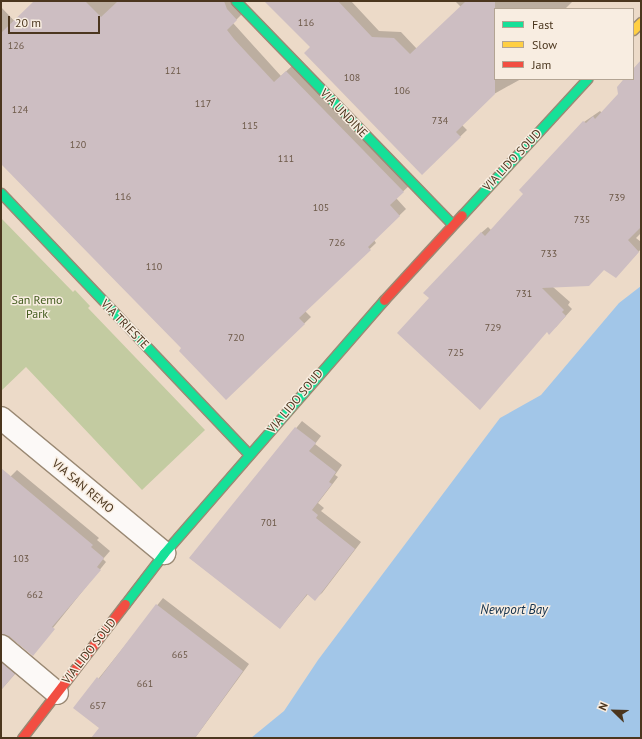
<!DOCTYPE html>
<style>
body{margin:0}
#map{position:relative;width:642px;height:739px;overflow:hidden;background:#ecdac8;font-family:"PT Sans",sans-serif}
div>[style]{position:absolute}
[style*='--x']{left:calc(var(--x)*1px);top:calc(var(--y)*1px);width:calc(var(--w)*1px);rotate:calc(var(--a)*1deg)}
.green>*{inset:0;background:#c3cba1}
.water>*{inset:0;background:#a2c6e8}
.shadow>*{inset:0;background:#0003}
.building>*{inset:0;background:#cdbec2}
.roads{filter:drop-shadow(1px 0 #9a8974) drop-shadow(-1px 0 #9a8974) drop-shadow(0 1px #9a8974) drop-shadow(0 -1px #9a8974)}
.street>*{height:22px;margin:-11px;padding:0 11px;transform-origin:11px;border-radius:11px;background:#fcf9f7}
.fast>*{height:9px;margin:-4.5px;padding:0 4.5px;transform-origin:4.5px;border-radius:4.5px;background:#16e098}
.slow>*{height:9px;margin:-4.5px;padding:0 4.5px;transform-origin:4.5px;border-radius:4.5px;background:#ffcf43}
.jam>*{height:9px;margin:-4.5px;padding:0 4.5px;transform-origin:4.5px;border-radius:4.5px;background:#f24e42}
span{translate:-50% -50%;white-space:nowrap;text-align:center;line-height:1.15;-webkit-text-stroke:3px #f8ede1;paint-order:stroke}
.number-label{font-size:10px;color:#6c5847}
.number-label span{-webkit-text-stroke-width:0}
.street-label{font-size:12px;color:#4b361e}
.park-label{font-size:12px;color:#445d20}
.water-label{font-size:13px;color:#102f4b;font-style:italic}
.frame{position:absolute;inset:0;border:2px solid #4b361e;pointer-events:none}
.legend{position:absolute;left:494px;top:8px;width:140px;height:72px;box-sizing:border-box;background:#f8ede1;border:1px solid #b3a493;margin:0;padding:5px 7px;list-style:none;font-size:12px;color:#4b361e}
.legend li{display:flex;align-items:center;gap:8px;height:20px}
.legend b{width:20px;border:1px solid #b3a493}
.north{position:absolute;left:594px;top:691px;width:40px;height:40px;-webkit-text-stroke:3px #f8ede1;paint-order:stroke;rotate:293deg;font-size:11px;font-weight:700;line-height:16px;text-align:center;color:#4b361e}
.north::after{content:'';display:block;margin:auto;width:14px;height:18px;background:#4b361e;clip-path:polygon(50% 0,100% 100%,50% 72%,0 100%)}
.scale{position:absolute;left:8px;top:16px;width:92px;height:18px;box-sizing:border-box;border:2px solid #4b361e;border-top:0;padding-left:5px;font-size:12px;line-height:14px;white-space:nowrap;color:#4b361e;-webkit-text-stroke:3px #f8ede1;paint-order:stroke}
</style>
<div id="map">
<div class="green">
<i style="clip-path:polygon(1px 218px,73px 292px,75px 290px,90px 306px,88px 308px,205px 430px,142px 490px,26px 367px,1px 391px)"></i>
</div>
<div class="water">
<i style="clip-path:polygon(641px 286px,641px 738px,251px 738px,284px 711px,318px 660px,500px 418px,541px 395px,619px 303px)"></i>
</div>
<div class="shadow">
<i style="clip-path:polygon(47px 1px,233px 1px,243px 13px,233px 23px,281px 76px,293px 65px,410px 185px,396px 198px,406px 209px,374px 240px,376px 243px,305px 311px,311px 317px,226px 399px,182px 348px,1px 163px,1px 7px,102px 113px)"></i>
<i style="clip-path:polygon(266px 1px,351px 1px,379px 31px,401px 32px,417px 49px,461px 7px,455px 1px,573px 1px,565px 9px,495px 9px,495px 79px,521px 79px,494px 94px,462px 125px,467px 130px,422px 173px,311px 47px)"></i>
<i style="clip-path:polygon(641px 61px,641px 233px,636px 238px,641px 242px,641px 249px,622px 270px,605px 268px,553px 287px,570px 302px,568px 305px,572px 309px,556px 327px,547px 331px,430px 298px,481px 233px,488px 227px,491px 230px,525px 194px,584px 122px,600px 111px,602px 113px,619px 94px,618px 87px,624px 79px,633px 79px,633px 70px)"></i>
<i style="clip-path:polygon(302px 421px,321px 436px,315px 444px,342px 465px,335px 475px,338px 477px,318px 503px,324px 508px,321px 511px,361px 542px,322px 593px,315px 599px,308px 594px,280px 628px,190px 558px)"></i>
<i style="clip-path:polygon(1px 469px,10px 477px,17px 470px,99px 538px,97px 540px,110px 551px,103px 559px,106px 562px,32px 654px,4px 633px,1px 634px)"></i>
<i style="clip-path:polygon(163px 598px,249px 664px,195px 738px,92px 738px,100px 728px,75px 708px)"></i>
<i style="clip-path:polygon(1px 649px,21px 667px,1px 690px)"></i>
</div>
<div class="building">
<i style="clip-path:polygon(34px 1px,85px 1px,101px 17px,118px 1px,224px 1px,227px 9px,237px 20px,227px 30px,234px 39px,274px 82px,286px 71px,404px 192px,390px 205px,400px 216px,368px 247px,371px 250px,299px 318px,305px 324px,226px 400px,179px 351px,181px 348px,1px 164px,1px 33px)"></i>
<i style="clip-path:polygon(264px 1px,338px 1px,372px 37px,394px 38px,410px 54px,466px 1px,495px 1px,495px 94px,456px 132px,461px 137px,422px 175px,304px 53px,310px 47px)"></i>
<i style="clip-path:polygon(641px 60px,641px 227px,628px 240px,639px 252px,616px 278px,604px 270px,589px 286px,542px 288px,564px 310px,562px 312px,566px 316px,549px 335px,547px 332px,480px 410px,397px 333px,429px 298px,423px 293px,481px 232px,485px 236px,523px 194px,519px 190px,583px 121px,586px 123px,593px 116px,595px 119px,618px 94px,617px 87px,624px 79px,633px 79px,633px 69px)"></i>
<i style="clip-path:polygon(295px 427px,316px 443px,309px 451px,336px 472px,329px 482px,332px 484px,312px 510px,318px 515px,316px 518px,355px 549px,315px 601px,307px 594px,280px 629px,189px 558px)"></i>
<i style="clip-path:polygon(1px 468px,93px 545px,91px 547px,104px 558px,97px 567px,101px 570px,52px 627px,55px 629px,33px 656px,9px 636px,1px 634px)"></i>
<i style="clip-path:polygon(156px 604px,243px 671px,195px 738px,91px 738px,99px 728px,73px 708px,97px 677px,99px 679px)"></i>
<i style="clip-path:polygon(1px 662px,15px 674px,1px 690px)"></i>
</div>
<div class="roads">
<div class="street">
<i style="--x:1;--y:418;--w:212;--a:39.6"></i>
<i style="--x:1;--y:646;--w:73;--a:40"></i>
</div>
<div class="fast">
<i style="--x:236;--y:1;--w:310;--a:45.9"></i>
<i style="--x:1;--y:193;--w:360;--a:46.5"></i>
<i style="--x:462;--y:215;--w:185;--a:-47.4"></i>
<i style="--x:125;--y:604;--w:64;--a:-52.6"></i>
<i style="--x:164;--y:553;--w:335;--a:-49"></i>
</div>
<div class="slow">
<i style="--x:633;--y:30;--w:11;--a:-45"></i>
</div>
<div class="jam">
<i style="--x:384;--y:300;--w:115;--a:-47.5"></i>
<i style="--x:22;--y:738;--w:169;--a:-52.5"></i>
</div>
</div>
<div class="number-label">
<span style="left:306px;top:23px">116</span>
<span style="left:16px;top:46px">126</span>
<span style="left:173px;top:71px">121</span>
<span style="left:352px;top:78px">108</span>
<span style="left:402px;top:91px">106</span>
<span style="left:203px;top:104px">117</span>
<span style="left:20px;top:110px">124</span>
<span style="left:440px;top:121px">734</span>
<span style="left:250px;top:126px">115</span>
<span style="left:78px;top:145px">120</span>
<span style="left:286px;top:159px">111</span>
<span style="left:123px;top:197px">116</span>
<span style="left:617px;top:198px">739</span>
<span style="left:321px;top:208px">105</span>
<span style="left:582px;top:220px">735</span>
<span style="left:337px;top:243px">726</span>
<span style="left:549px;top:254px">733</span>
<span style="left:154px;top:267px">110</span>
<span style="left:524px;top:294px">731</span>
<span style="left:493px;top:328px">729</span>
<span style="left:236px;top:338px">720</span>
<span style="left:456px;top:353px">725</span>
<span style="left:269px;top:523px">701</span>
<span style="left:21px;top:559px">103</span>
<span style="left:35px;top:595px">662</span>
<span style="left:180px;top:655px">665</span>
<span style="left:145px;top:684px">661</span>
<span style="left:98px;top:706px">657</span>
</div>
<div class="street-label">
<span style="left:344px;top:113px;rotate:46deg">VIA UNDINE</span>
<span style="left:512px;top:160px;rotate:-47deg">VIA LIDO SOUD</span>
<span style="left:125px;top:324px;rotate:46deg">VIA TRIESTE</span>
<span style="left:295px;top:401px;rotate:-50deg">VIA LIDO SOUD</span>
<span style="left:83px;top:486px;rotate:40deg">VIA SAN REMO</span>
<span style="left:89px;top:651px;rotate:-52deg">VIA LIDO SOUD</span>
</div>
<div class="park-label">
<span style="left:37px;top:307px">San Remo<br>Park</span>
</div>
<div class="water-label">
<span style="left:514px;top:610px">Newport Bay</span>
</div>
<div class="frame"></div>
<ul class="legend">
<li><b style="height:5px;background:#16e098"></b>Fast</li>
<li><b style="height:5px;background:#ffcf43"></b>Slow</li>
<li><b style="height:5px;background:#f24e42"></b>Jam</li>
</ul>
<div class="north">N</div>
<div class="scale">20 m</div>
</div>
